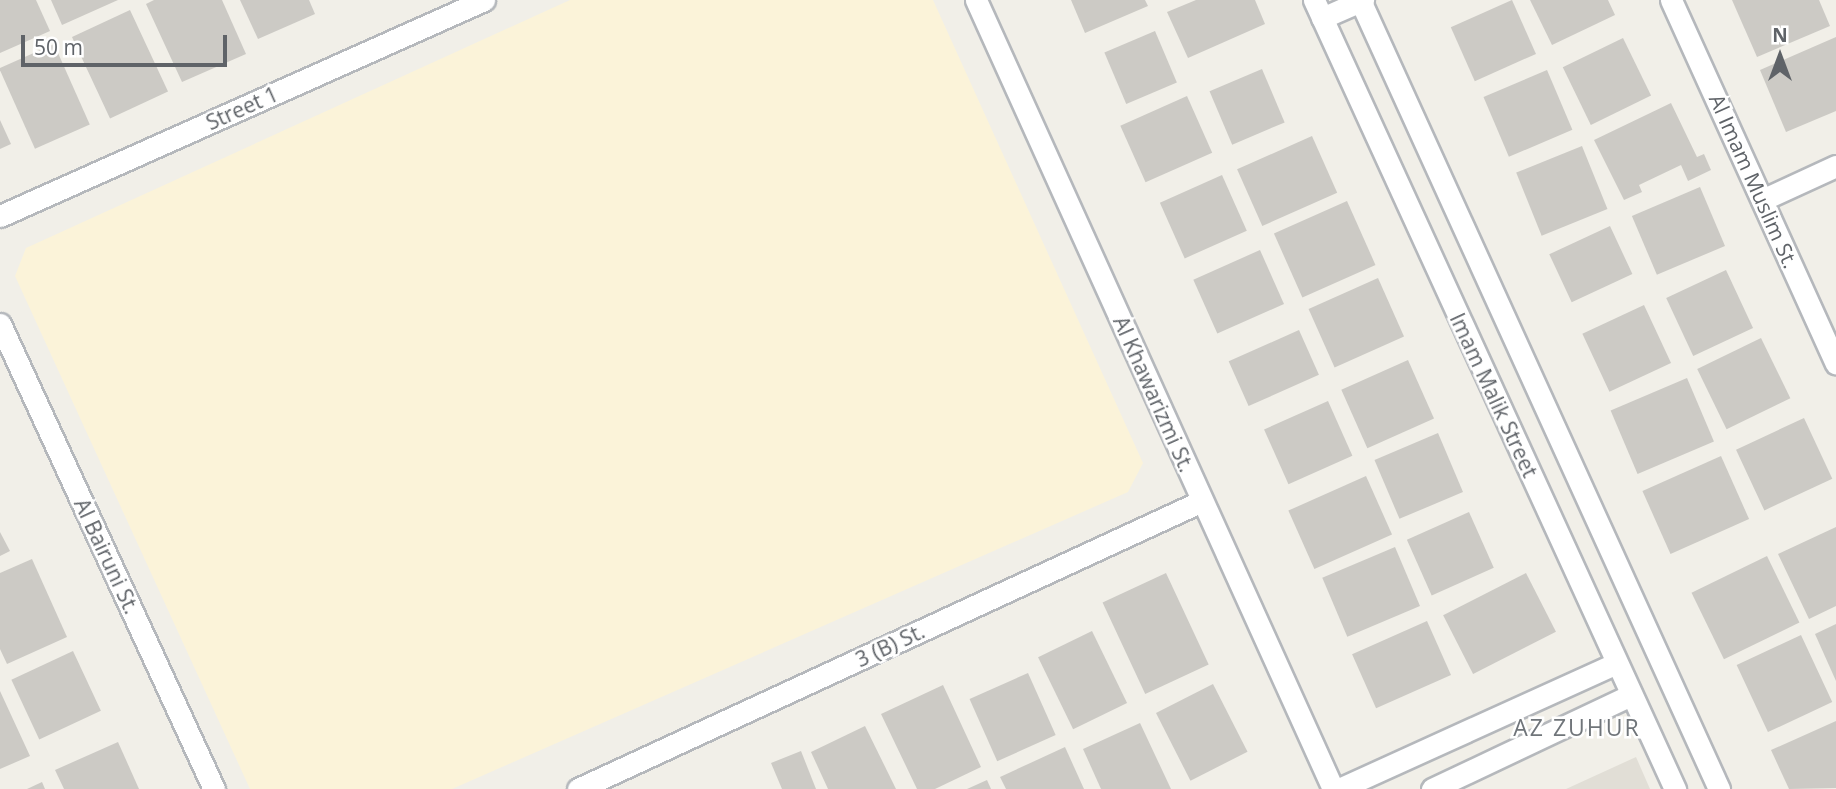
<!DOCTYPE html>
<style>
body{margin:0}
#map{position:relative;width:1836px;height:789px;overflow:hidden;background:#f1efe8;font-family:"Open Sans",sans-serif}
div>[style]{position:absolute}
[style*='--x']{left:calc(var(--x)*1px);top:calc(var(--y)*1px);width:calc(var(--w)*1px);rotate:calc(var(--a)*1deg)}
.education>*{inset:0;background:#e1ded6}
.sand>*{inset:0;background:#fbf3d9}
.building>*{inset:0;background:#cccac5;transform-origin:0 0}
.roads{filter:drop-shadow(2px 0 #b5b8bc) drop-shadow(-2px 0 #b5b8bc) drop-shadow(0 2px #b5b8bc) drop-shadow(0 -2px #b5b8bc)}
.minor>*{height:21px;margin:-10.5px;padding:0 10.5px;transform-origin:10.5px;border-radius:10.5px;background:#fff}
span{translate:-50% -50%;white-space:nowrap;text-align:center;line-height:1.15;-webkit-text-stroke:5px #fff;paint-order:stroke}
.street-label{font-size:21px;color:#5f6368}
.neighbourhood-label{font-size:23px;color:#70757a;letter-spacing:2px}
.north{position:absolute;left:1745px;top:21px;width:70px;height:70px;-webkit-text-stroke:5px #fff;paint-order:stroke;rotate:0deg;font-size:19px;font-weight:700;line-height:28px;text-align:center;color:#5f6368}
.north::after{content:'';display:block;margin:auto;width:24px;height:32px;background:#5f6368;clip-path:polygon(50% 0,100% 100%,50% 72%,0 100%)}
.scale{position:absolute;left:21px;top:35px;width:206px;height:32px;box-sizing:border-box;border:4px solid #5f6368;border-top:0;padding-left:9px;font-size:21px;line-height:24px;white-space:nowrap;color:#5f6368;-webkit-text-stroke:5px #fff;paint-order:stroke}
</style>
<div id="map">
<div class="education">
<i style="clip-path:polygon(1636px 757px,1650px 789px,1566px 789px)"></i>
</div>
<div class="sand">
<i style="clip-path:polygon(570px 0,933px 0,1143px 463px,1128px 492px,452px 789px,250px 789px,15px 276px,26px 248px)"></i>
</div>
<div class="building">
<i style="clip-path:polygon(0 0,36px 0,50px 31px,0 53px)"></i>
<i style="clip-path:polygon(51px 0,118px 0,62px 25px)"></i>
<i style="clip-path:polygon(154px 0,222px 0,246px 54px,182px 82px,146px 4px)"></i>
<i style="clip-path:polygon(240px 0,309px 0,315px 14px,258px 39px)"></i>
<i style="clip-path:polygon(1071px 0,1145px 0,1148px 6px,1085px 33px)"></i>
<i style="clip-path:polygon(1196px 0,1255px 0,1265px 24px,1188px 58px,1167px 12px)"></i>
<i style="left:1512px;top:0;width:59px;height:67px;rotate:66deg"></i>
<i style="clip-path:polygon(1530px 0,1608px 0,1615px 15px,1552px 45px)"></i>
<i style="clip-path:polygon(1732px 0,1819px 0,1830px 26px,1757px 57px)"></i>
<i style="left:130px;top:10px;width:90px;height:64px;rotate:65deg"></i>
<i style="left:1155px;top:31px;width:56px;height:55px;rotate:67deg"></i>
<i style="clip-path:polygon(1836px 37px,1836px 111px,1786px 132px,1760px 70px)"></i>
<i style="left:1623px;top:38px;width:64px;height:67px;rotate:64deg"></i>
<i style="left:54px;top:44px;width:88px;height:60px;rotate:66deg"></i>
<i style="left:1262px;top:69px;width:58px;height:57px;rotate:67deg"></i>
<i style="left:1547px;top:70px;width:65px;height:69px;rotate:67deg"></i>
<i style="left:1187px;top:96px;width:62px;height:73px;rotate:66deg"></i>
<i style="clip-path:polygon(1671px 103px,1697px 157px,1704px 154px,1711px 170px,1688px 181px,1681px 165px,1639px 185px,1642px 192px,1624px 200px,1594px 140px)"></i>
<i style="clip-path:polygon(0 120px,11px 144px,0 149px)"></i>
<i style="left:1312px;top:136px;width:62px;height:82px;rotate:66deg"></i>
<i style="left:1582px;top:146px;width:68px;height:71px;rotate:68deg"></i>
<i style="left:1222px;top:175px;width:61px;height:68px;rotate:66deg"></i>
<i style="left:1700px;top:187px;width:64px;height:74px;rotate:67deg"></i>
<i style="left:1347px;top:201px;width:70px;height:80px;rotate:66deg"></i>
<i style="left:1610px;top:226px;width:53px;height:67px;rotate:65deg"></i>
<i style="left:1260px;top:250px;width:59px;height:73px;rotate:66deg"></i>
<i style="left:1726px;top:270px;width:64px;height:66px;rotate:65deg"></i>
<i style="left:1378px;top:278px;width:64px;height:76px;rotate:66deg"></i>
<i style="left:1644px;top:305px;width:64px;height:68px;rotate:65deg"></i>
<i style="left:1299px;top:330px;width:49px;height:77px;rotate:66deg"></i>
<i style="left:1761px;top:338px;width:67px;height:71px;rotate:64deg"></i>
<i style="left:1408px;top:360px;width:64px;height:73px;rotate:66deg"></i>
<i style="left:1687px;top:378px;width:69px;height:83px;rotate:67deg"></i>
<i style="left:1328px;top:401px;width:60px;height:70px;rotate:66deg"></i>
<i style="left:1804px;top:418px;width:67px;height:75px;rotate:65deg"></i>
<i style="left:1438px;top:433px;width:64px;height:69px;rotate:67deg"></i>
<i style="left:1721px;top:456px;width:69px;height:86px;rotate:66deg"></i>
<i style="left:1366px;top:476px;width:64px;height:85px;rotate:66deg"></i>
<i style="left:1469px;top:512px;width:61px;height:68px;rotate:66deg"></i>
<i style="clip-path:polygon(1836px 527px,1836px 606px,1809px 619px,1778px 554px)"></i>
<i style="clip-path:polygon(0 532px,10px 551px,0 556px)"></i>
<i style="left:1395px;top:547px;width:64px;height:79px;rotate:67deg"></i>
<i style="left:1767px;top:556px;width:74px;height:84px;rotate:64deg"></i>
<i style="clip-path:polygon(32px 559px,67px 637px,7px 664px,0 649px,0 573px)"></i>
<i style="left:1166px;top:573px;width:101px;height:70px;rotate:65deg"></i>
<i style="left:1526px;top:573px;width:66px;height:93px;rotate:63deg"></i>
<i style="left:1427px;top:621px;width:59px;height:82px;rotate:66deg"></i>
<i style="clip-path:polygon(1836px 624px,1836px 681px,1815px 634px)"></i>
<i style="left:1092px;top:631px;width:80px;height:60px;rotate:64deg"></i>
<i style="left:1801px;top:635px;width:74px;height:71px;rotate:65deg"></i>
<i style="left:73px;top:651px;width:66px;height:68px;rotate:65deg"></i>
<i style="left:1028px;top:673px;width:68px;height:64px;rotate:66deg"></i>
<i style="left:1213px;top:684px;width:76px;height:64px;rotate:63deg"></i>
<i style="clip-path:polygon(943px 685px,981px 767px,935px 789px,917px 789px,881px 714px)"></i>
<i style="clip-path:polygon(0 691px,30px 756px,0 769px)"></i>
<i style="clip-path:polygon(1836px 721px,1836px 788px,1789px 789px,1771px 750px)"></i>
<i style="clip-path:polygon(1140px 723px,1171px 789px,1101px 789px,1083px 749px)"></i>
<i style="clip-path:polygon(865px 726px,896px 789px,828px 789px,811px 752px)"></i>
<i style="clip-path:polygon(118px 742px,139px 789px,64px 789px,55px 770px)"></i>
<i style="clip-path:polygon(1065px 747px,1084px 789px,1006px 789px,1000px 777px)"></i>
<i style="clip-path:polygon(801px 751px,816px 789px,782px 789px,771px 763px)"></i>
<i style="clip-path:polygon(987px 780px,991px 789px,967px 789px)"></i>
<i style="clip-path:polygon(42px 782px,45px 789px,27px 789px)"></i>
</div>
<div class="roads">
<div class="minor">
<i style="--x:976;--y:0;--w:866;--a:65.65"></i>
<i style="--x:1314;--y:0;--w:868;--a:65.41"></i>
<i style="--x:1360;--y:0;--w:867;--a:65.53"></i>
<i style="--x:1671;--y:0;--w:399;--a:65.6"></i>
<i style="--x:1322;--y:18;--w:45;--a:-23.7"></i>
<i style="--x:1762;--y:200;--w:81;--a:-24.7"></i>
<i style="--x:0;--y:216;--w:530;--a:-24.05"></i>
<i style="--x:0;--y:324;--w:512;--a:65.29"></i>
<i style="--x:578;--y:789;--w:687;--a:-24.78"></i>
<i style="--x:1339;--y:789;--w:305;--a:-24.4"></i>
<i style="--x:1432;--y:789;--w:220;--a:-25.3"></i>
</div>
</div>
<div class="street-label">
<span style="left:242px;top:108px;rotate:-24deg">Street 1</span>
<span style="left:1754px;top:181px;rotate:66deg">Al Imam Muslim St.</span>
<span style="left:1154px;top:394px;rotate:66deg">Al Khawarizmi St.</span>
<span style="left:1494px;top:395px;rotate:65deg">Imam Malik Street</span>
<span style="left:107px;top:556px;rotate:65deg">Al Bairuni St.</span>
<span style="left:890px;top:645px;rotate:-25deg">3 (B) St.</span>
</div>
<div class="neighbourhood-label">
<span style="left:1577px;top:727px">AZ ZUHUR</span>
</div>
<div class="north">N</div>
<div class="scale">50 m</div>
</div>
